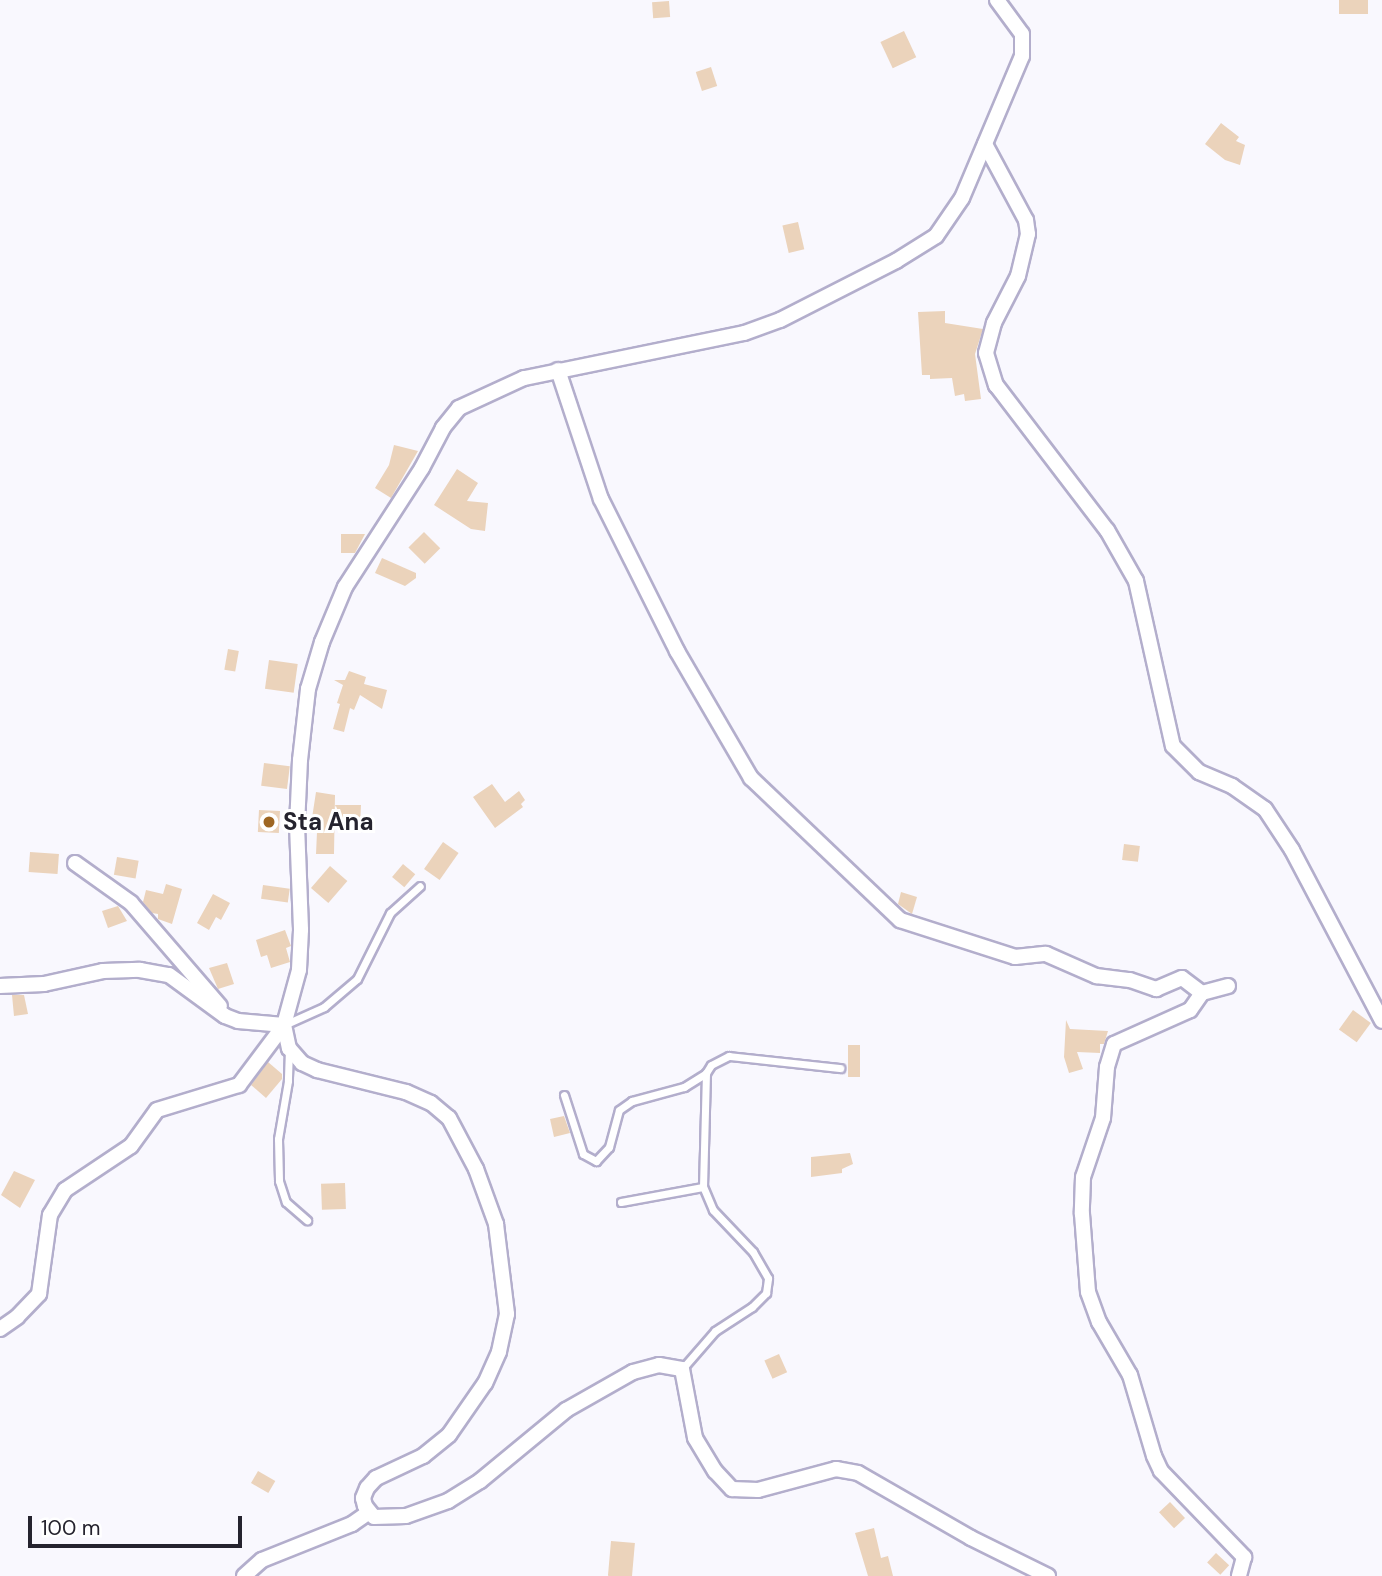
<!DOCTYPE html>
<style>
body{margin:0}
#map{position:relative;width:1382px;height:1576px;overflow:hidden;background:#f9f8fe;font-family:"DM Sans",sans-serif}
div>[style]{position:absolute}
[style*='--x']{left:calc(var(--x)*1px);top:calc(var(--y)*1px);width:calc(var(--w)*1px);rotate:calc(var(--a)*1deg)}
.building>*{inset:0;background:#ebd3bb;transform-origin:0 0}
.roads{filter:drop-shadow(2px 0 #b3aecc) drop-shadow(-2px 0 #b3aecc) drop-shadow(0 2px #b3aecc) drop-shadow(0 -2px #b3aecc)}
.service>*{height:7px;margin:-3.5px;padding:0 3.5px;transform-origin:3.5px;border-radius:3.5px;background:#fff}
.minor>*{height:14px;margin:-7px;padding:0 7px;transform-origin:7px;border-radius:7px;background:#fff}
.dots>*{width:19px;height:19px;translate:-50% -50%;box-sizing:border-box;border:4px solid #fff;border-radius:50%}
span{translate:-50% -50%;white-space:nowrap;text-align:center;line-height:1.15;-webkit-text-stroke:6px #fff;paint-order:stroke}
.poi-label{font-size:24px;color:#25232e;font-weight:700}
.left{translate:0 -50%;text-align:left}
.scale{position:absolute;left:28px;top:1516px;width:214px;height:32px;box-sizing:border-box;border:4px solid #25232e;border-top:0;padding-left:9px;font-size:21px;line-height:24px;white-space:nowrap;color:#25232e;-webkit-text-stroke:5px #fff;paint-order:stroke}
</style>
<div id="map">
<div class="building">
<i style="left:1339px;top:0;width:29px;height:14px"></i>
<i style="left:669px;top:1px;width:16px;height:17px;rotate:86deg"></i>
<i style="left:904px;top:31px;width:29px;height:26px;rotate:65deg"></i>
<i style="left:711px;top:67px;width:20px;height:16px;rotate:72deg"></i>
<i style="clip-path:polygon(1221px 123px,1239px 137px,1236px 141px,1245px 145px,1240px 165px,1225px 160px,1205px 144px)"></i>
<i style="left:798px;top:222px;width:28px;height:16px;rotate:77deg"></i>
<i style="clip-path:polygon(945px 311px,945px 323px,983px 329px,975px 354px,981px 399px,965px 401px,964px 394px,955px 396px,952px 378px,930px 379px,930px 375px,922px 375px,918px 312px)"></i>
<i style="clip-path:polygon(394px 445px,418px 451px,391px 498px,375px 488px,389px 465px)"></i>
<i style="clip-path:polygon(457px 469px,478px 483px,467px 501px,488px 503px,485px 531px,471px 529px,434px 505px)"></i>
<i style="left:424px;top:532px;width:23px;height:22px;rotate:45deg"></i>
<i style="clip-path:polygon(341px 534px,365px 534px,355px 553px,341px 553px)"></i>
<i style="clip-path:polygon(382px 558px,416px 573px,416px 578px,405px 586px,375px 573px)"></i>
<i style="left:228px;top:649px;width:11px;height:21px;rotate:10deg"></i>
<i style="left:269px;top:660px;width:29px;height:29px;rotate:8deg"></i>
<i style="clip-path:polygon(349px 671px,366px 677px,364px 684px,387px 690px,382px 709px,360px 695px,354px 710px,350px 708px,344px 732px,333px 729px,340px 704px,337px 703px,343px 685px,334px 680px,345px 680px)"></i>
<i style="left:264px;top:763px;width:26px;height:23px;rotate:7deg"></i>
<i style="clip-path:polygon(492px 784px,505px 802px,519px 791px,525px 800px,521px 804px,523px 807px,495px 828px,473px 797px)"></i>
<i style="clip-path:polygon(316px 792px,335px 795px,334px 854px,316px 854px,317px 832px,312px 831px,312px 818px)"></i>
<i style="clip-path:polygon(335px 805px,361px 805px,360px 826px,344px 825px)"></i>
<i style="left:259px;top:810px;width:21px;height:22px;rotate:3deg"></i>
<i style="left:443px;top:842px;width:19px;height:33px;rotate:35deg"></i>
<i style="left:1124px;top:844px;width:16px;height:16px;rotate:7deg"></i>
<i style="left:30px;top:852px;width:29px;height:20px;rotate:4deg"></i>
<i style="left:117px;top:857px;width:22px;height:18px;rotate:10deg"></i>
<i style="left:403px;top:864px;width:16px;height:17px;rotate:40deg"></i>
<i style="left:330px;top:866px;width:23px;height:29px;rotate:41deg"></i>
<i style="clip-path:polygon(166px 884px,182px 889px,172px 924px,158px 919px,158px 914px,152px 913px,143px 902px,146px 890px,163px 894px)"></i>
<i style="left:263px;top:885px;width:27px;height:14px;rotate:8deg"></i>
<i style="clip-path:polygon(901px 892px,917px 897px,912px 914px,898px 904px)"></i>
<i style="clip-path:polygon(213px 894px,230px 903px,221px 920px,216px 917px,209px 930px,197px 923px)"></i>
<i style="clip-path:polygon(118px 906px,127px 921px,108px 928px,102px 911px)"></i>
<i style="clip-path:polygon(285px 930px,291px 946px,286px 948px,290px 962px,271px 968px,267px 955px,261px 957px,256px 940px)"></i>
<i style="clip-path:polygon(227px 963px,234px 984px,218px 989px,209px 968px)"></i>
<i style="clip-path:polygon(12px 995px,24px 995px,28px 1014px,14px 1016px)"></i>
<i style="left:1353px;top:1010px;width:22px;height:24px;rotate:36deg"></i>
<i style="clip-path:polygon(1066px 1020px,1070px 1029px,1108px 1031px,1104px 1044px,1100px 1044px,1100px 1053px,1077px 1052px,1083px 1069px,1069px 1073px,1064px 1057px)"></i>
<i style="left:848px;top:1045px;width:12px;height:32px"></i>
<i style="clip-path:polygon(268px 1062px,282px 1074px,282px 1079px,266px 1098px,251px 1085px)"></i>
<i style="clip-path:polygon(564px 1116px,570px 1133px,554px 1137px,550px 1119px)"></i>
<i style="clip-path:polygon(850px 1153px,853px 1164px,842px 1169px,842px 1173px,811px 1177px,811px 1157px)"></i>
<i style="clip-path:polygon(14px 1171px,35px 1180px,20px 1208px,1px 1195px)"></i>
<i style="left:345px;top:1183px;width:26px;height:24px;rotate:88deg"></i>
<i style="left:779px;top:1354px;width:20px;height:16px;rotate:66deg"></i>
<i style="left:258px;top:1471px;width:20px;height:14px;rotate:30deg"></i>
<i style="left:1170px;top:1502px;width:22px;height:15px;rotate:47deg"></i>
<i style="clip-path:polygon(874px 1528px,881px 1558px,888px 1556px,893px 1576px,868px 1576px,855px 1533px)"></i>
<i style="left:611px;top:1541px;width:24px;height:35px;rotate:5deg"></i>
<i style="left:1216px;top:1553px;width:18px;height:13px;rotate:43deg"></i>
</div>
<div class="roads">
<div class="service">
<i style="--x:284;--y:1025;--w:44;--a:-24.2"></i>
<i style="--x:324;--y:1007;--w:43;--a:-40.3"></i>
<i style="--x:357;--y:979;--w:74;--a:-63.4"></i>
<i style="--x:390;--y:913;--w:40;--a:-42"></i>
<i style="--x:289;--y:1049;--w:32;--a:92"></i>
<i style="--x:288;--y:1081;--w:59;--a:99.8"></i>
<i style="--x:278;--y:1139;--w:42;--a:88.6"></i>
<i style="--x:279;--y:1181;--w:22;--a:72"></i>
<i style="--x:286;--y:1202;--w:28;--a:41"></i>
<i style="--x:564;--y:1095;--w:62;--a:72.1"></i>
<i style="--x:583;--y:1154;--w:15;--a:28"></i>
<i style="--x:596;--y:1161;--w:19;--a:-47"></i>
<i style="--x:609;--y:1147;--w:38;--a:-75"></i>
<i style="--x:619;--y:1110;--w:16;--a:-35"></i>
<i style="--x:632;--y:1101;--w:54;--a:-15.1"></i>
<i style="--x:684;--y:1087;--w:26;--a:-32"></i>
<i style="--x:621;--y:1202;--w:83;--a:-10.4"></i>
<i style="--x:682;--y:1369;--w:50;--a:-49"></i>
<i style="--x:715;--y:1331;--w:44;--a:-33"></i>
<i style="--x:752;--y:1307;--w:20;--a:-45"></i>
<i style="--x:766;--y:1293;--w:15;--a:-82"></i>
<i style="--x:768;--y:1278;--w:30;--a:-120"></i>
<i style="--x:753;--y:1252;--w:58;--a:-133.6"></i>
<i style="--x:713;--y:1210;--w:25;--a:-113"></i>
<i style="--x:703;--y:1187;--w:114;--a:-88.5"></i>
<i style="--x:706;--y:1073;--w:9;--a:-58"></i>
<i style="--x:711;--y:1065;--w:20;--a:-27"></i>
<i style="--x:729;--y:1056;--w:112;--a:6.2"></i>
</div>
<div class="minor">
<i style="--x:997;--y:0;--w:42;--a:53.7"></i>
<i style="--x:1022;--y:34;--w:22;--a:90"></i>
<i style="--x:1022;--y:56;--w:154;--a:112.9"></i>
<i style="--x:962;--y:198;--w:46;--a:124.4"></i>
<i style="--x:936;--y:236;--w:47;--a:148"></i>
<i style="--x:896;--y:261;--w:130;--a:153"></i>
<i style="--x:780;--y:320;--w:38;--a:160"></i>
<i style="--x:744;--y:333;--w:225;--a:168.4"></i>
<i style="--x:524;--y:378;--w:72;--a:155.2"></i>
<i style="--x:459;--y:408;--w:26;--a:129"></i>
<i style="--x:443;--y:428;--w:45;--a:117.7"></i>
<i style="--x:422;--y:468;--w:142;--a:122.9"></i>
<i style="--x:345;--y:587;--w:60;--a:112.7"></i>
<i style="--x:322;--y:642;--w:49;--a:106.6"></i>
<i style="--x:308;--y:689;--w:71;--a:96.4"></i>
<i style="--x:300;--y:760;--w:65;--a:92.6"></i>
<i style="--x:297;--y:825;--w:105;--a:87.8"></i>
<i style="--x:301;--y:930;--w:40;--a:92.9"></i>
<i style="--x:299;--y:970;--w:57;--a:105.3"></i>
<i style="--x:284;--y:1025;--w:24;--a:78"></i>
<i style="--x:289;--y:1048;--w:20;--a:49"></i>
<i style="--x:302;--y:1063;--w:17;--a:25"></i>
<i style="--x:317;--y:1070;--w:92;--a:13.9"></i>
<i style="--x:406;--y:1092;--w:27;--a:24"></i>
<i style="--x:431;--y:1103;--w:23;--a:40"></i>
<i style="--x:449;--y:1118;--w:58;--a:62.1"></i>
<i style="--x:476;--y:1169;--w:59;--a:70"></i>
<i style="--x:496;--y:1224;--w:91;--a:83"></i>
<i style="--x:507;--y:1314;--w:39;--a:102"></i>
<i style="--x:499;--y:1352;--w:34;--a:114"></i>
<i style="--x:485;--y:1383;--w:63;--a:124.7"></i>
<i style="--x:449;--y:1435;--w:33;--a:141"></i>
<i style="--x:423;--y:1456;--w:52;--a:154.9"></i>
<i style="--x:376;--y:1478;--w:13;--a:132"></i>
<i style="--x:367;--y:1488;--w:11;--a:112"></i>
<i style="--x:363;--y:1498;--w:8;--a:76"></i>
<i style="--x:365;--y:1506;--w:14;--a:51"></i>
<i style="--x:374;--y:1517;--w:32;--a:-2"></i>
<i style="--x:406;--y:1516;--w:45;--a:-19.7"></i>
<i style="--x:448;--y:1501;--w:38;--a:-32"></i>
<i style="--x:480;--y:1481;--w:112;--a:-39.5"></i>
<i style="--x:566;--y:1410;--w:77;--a:-29.6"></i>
<i style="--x:633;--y:1372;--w:27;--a:-15"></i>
<i style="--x:659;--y:1365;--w:23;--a:10"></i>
<i style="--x:682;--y:1369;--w:70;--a:79.3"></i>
<i style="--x:695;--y:1438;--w:39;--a:59"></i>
<i style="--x:715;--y:1471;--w:25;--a:47"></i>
<i style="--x:732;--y:1489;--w:26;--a:2"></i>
<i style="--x:758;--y:1490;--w:81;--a:-15.1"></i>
<i style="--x:836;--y:1469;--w:22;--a:10"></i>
<i style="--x:858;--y:1473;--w:130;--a:29.9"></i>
<i style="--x:971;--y:1538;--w:86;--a:26.3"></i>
<i style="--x:985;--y:144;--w:86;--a:61.7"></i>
<i style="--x:1026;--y:220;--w:14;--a:82"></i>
<i style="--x:1028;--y:234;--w:43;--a:103.4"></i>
<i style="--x:1018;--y:276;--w:53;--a:117.1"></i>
<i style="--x:994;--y:323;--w:31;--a:105"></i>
<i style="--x:986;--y:353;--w:34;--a:73"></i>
<i style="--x:996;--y:385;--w:183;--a:52.6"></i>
<i style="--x:1107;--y:530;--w:59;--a:60.4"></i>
<i style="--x:1136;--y:581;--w:169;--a:77.4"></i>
<i style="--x:1173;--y:746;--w:37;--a:45"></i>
<i style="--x:1199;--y:772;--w:36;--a:23"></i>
<i style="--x:1232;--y:786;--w:40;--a:34.9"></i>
<i style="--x:1265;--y:809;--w:49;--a:56.6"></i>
<i style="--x:1292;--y:850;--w:193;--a:62.2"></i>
<i style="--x:558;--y:370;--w:136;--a:71.6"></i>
<i style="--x:601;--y:499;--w:170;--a:63.4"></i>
<i style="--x:677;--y:651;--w:147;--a:59.8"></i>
<i style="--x:751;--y:778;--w:206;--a:43.6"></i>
<i style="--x:900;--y:920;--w:121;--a:17.8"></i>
<i style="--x:1015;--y:957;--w:31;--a:-6"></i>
<i style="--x:1046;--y:954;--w:55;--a:23.7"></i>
<i style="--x:1096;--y:976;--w:34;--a:7"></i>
<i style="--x:1130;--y:980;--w:28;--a:19"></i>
<i style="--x:1156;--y:989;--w:28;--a:-23"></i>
<i style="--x:1182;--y:978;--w:25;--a:37"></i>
<i style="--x:75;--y:863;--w:69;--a:35.5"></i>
<i style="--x:131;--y:903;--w:136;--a:49.2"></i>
<i style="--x:0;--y:986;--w:44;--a:-2.6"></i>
<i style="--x:44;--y:984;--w:60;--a:-12.4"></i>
<i style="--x:103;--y:971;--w:37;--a:-2"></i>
<i style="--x:140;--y:970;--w:29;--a:10"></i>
<i style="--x:169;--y:975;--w:69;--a:36.2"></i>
<i style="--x:225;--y:1016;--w:14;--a:21"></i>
<i style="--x:238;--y:1021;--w:46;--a:5"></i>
<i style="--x:1228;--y:986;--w:27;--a:165"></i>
<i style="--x:1202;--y:993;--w:21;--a:125"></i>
<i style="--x:1190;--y:1010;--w:83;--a:155.9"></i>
<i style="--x:1114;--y:1044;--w:24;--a:107"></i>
<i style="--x:1107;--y:1067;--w:51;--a:94.5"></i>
<i style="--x:1103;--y:1118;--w:62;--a:108.7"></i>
<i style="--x:1083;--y:1177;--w:37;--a:92"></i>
<i style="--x:1082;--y:1214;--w:78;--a:85.6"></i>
<i style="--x:1088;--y:1292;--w:32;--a:70"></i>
<i style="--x:1099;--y:1322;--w:61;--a:59.7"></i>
<i style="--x:1130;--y:1375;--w:84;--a:73.5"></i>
<i style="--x:1154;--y:1456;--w:17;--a:65"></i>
<i style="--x:1161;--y:1471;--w:120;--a:46"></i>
<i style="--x:1244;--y:1557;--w:20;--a:105"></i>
<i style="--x:0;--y:1329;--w:21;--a:-35"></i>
<i style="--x:17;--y:1317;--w:32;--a:-46"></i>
<i style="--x:39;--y:1294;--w:80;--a:-82.1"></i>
<i style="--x:50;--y:1215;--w:29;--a:-59"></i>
<i style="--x:65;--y:1190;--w:79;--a:-33.7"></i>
<i style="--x:131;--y:1146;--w:44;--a:-54.2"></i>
<i style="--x:157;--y:1110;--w:86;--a:-17"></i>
<i style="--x:239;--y:1085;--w:75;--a:-53.1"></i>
<i style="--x:244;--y:1576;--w:24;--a:-42"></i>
<i style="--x:262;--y:1560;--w:97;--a:-21.8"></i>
<i style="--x:352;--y:1524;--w:21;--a:-35"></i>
</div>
</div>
<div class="dots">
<i style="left:269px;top:822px;background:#9e6622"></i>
</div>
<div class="poi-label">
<span class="left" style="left:283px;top:822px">Sta Ana</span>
</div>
<div class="scale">100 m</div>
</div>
